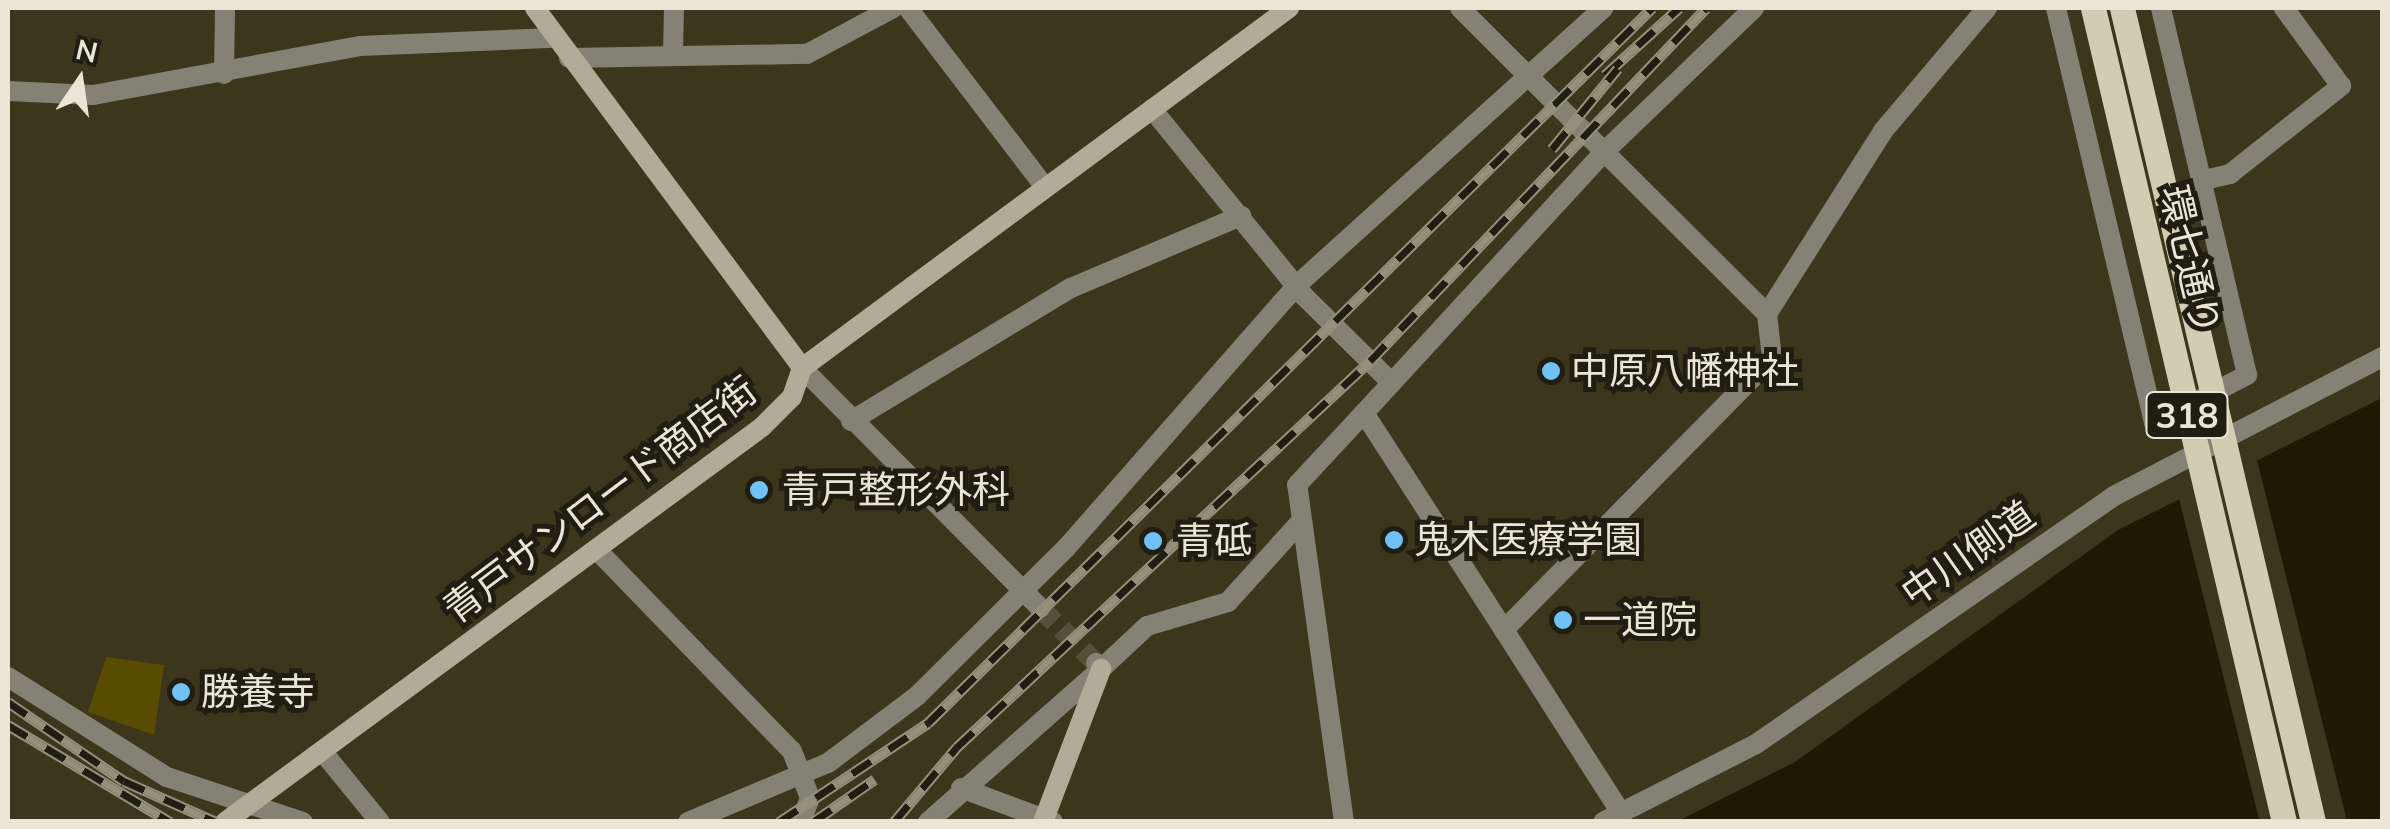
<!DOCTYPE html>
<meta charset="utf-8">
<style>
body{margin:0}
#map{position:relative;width:2390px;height:829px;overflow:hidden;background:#3c361c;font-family:Mulish,"Noto Sans JP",sans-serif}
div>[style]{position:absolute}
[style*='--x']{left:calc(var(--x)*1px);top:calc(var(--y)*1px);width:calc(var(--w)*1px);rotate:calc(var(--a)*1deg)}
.green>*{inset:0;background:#594c01}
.water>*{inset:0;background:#1e1902}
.pier>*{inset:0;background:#3c361c;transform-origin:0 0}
.street-tunnel>*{height:20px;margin-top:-10px;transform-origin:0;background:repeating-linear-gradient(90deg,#565038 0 20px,transparent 0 30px)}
.street>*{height:20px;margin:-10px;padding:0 10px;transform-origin:10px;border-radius:10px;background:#848275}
.secondary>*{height:20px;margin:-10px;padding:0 10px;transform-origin:10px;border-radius:10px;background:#b0ac98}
.rail>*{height:11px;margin-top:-5.5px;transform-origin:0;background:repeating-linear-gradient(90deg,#201e12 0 22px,#94907b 0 44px);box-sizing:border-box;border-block:2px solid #94907b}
.primary-bridge>*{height:25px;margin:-12.5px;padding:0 12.5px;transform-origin:12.5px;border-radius:12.5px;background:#d2cdb2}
.dots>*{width:28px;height:28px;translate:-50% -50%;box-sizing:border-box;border:5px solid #201e12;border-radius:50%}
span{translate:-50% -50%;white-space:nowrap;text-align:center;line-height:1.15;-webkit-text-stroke:10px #201e12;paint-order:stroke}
.shield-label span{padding:2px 8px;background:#201e12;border:2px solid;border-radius:8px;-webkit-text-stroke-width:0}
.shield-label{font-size:35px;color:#e9e6d6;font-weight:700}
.street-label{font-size:38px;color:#e9e6d6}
.poi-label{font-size:38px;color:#e9e6d6}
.left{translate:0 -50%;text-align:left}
.frame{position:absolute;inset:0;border:10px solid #e9e6d6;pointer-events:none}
.north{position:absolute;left:30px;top:30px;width:100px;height:100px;-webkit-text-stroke:8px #201e12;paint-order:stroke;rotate:13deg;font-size:28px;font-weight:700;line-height:40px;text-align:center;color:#e9e6d6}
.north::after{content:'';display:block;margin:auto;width:35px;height:45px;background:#e9e6d6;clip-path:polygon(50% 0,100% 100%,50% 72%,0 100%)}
</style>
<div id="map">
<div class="green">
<i style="clip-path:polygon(106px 657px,164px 665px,154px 735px,88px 712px)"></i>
</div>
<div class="water">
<i style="clip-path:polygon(2382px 398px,2382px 821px,1676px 822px,1795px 762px,2118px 530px)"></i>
</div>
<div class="pier">
<i style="left:2256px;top:456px;width:375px;height:85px;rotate:76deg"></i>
</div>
<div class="street-tunnel">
<i style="--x:1040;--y:608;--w:78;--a:44.5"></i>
</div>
<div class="street">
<i style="--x:908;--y:8;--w:225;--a:52.6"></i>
<i style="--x:1460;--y:8;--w:433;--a:44.9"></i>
<i style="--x:1767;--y:314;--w:44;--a:83.5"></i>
<i style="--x:1772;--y:358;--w:382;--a:134.6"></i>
<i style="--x:1504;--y:630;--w:217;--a:57.4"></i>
<i style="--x:2056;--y:8;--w:426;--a:76.7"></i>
<i style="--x:2154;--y:423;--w:105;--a:-27.3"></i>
<i style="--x:2247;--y:375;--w:377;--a:-103.2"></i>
<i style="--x:673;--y:52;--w:44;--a:-88.7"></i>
<i style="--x:569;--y:58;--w:238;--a:-1"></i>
<i style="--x:807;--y:54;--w:98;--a:-28.1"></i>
<i style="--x:224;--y:74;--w:66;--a:-89.1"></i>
<i style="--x:8;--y:91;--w:85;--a:2.7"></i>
<i style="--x:93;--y:95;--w:271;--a:-10.4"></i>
<i style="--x:360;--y:46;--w:194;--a:-2.4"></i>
<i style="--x:1152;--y:109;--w:242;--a:50.9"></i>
<i style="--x:1305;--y:297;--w:122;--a:44.7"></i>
<i style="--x:2204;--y:180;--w:27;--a:-13"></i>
<i style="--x:2230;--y:174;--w:142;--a:-38.4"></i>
<i style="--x:2341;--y:86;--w:97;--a:-126.2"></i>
<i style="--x:1767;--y:314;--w:217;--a:-57.6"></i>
<i style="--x:1883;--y:131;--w:161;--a:-49.8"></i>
<i style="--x:802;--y:368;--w:338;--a:45.2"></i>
<i style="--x:851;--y:421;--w:257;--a:-31.2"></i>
<i style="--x:1071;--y:288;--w:185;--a:-23"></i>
<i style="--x:596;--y:549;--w:281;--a:45.9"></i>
<i style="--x:792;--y:751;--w:50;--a:69"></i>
<i style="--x:810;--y:798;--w:26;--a:111"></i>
<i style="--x:1504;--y:630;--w:258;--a:-122.8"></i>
<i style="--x:1364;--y:413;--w:355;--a:-47.4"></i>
<i style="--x:1604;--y:152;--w:208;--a:-43.8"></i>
<i style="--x:1096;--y:663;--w:8;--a:50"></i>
<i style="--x:1101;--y:669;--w:63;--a:-43.1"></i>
<i style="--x:1147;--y:626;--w:84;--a:-16.5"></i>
<i style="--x:1228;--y:602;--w:110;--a:-47.9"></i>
<i style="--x:8;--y:677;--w:188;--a:32.2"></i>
<i style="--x:167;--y:777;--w:143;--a:18.3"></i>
<i style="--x:322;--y:751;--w:92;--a:50.8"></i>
<i style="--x:961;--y:788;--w:98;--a:20.3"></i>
<i style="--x:688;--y:822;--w:152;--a:-22.9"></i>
<i style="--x:828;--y:763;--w:111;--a:-37"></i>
<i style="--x:917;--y:696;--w:211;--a:-44.8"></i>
<i style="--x:1067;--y:547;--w:349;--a:-48.7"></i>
<i style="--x:1297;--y:285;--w:413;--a:-42.1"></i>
<i style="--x:928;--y:822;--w:231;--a:-41.5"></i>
<i style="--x:1344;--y:822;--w:340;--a:-97.9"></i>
<i style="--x:1297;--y:485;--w:98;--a:-47.1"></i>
<i style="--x:1603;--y:822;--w:172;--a:-27"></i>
<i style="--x:1756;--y:744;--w:436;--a:-34.7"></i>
<i style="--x:2114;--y:496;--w:302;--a:-27.4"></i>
</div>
<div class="secondary">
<i style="--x:535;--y:8;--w:448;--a:53.4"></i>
<i style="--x:225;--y:822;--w:667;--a:-36.34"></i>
<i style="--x:762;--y:427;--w:42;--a:-45"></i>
<i style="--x:792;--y:397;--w:31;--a:-71"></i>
<i style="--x:802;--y:368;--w:606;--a:-36.47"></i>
<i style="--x:1043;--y:822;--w:164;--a:-69.2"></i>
</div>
<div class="rail">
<i style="--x:1605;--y:75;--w:100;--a:-42.2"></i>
<i style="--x:1552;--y:149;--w:104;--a:-50.8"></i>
<i style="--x:8;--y:702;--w:140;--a:34.3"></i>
<i style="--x:124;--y:781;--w:101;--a:24"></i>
<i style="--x:8;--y:725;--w:189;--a:30.9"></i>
<i style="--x:779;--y:822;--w:179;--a:-33.6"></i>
<i style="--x:928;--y:723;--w:1018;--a:-44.64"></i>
<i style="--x:813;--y:822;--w:75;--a:-34.7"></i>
<i style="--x:894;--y:822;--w:98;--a:-50"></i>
<i style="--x:957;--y:747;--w:565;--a:-43.06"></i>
<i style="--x:1370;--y:361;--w:487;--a:-46.4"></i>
</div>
<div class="primary-bridge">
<i style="--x:2093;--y:8;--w:836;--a:76.79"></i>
<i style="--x:2122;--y:8;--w:836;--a:76.79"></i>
</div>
<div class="dots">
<i style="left:1551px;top:371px;background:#70c2f4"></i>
<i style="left:759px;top:490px;background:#70c2f4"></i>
<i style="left:1394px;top:540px;background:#70c2f4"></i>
<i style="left:1153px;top:541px;background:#70c2f4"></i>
<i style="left:1563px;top:620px;background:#70c2f4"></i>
<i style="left:181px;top:692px;background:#70c2f4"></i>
</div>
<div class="shield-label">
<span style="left:2187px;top:415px">318</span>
</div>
<div class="street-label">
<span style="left:2190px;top:260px;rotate:77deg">環七通り</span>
<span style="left:600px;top:500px;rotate:-37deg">青戸サンロード商店街</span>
<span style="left:1968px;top:554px;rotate:-35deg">中川側道</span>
</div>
<div class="poi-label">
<span class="left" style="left:1571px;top:371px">中原八幡神社</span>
<span class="left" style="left:782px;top:490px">青戸整形外科</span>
<span class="left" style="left:1414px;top:540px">鬼木医療学園</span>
<span class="left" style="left:1176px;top:541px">青砥</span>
<span class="left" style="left:1583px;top:620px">一道院</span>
<span class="left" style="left:201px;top:692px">勝養寺</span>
</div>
<div class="frame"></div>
<div class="north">N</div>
</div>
